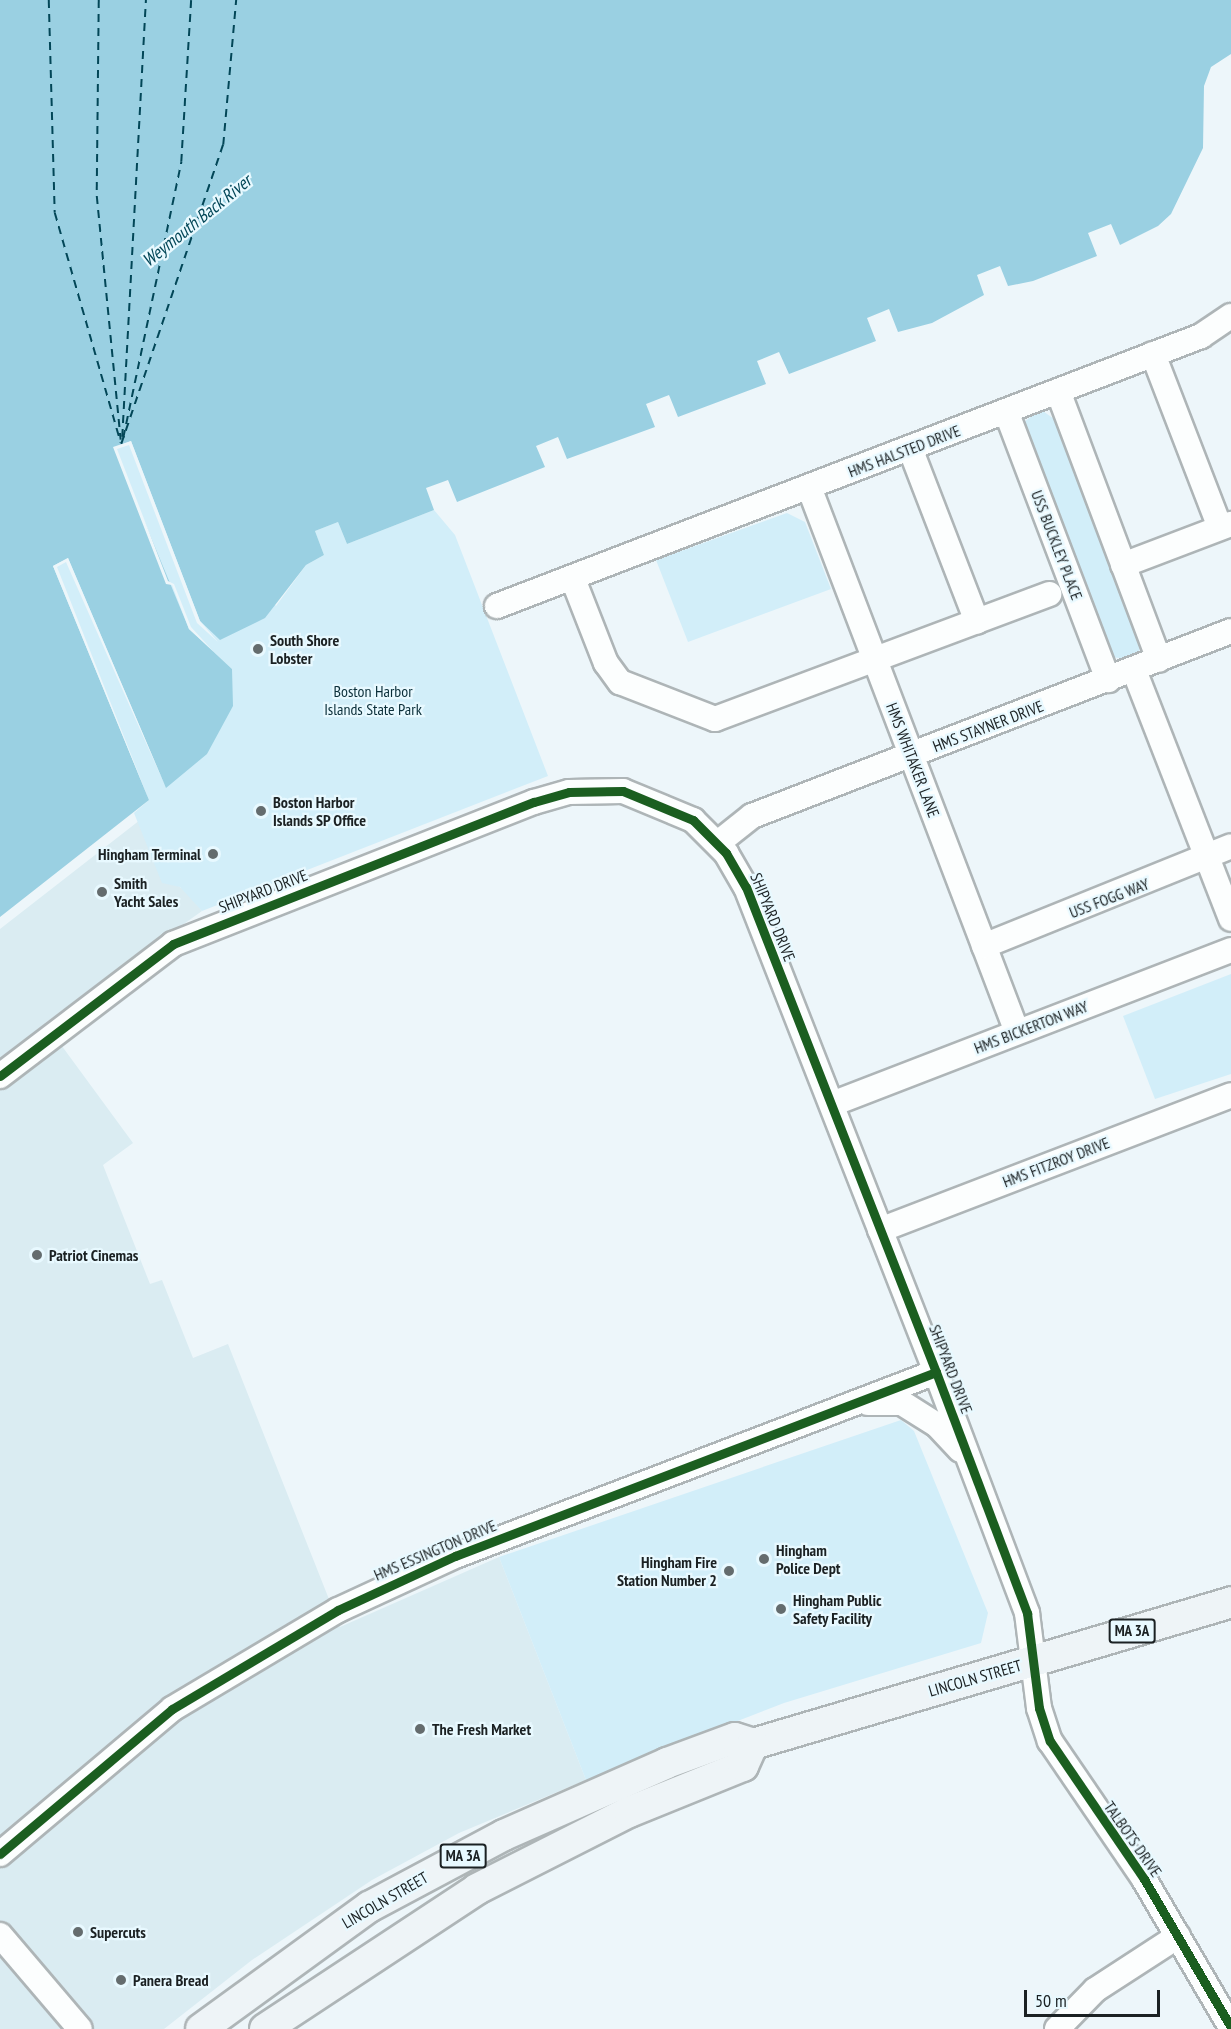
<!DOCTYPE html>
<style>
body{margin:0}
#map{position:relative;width:1231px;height:2029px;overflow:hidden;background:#edf6fa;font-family:"PT Sans Narrow",sans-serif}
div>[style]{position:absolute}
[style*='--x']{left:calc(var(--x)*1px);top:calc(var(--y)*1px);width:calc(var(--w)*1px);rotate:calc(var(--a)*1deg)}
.built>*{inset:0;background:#daecf2}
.green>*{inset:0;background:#d2eef9}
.water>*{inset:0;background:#9ad0e2}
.pier>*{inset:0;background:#edf6fa}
.ferry>*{height:1.5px;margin-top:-0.75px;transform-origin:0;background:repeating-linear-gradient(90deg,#024657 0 8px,transparent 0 14px)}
.roads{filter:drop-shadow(2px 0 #aeb5b7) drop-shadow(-2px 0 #aeb5b7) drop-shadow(0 2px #aeb5b7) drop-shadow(0 -2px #aeb5b7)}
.minor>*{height:24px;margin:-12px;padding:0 12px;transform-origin:12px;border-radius:12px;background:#fcfefe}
.major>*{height:30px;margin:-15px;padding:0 15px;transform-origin:15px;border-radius:15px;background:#eef4f7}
.cycleway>*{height:9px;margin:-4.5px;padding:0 4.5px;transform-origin:4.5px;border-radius:4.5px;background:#1b5e20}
.dots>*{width:16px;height:16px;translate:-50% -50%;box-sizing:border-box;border:3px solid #e8f9ff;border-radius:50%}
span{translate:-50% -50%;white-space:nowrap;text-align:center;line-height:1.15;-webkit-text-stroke:4.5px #e8f9ff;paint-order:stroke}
.shield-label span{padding:2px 4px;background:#e8f9ff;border:2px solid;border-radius:4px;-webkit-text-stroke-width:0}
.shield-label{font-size:15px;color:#1b2123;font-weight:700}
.street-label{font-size:16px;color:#1b2123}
.poi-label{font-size:16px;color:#1b2123;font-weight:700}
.left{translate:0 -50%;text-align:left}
.right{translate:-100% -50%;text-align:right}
.park-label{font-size:16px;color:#0a2e39}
.water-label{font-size:18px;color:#024657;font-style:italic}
.scale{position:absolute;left:1024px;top:1990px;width:136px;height:27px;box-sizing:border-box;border:3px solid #1b2123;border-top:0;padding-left:8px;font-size:18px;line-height:21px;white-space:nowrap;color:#1b2123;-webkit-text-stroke:4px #e8f9ff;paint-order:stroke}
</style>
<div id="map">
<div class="built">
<i style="clip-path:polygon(140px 820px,159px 874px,186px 891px,202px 911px,45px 1023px,133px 1143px,103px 1165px,150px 1284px,162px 1280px,193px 1358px,228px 1344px,340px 1627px,499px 1557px,586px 1780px,459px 1833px,372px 1880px,252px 1960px,164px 2029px,0 2029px,0 929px)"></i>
</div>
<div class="green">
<i style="clip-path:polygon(1040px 409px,1057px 421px,1142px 641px,1138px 654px,1129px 659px,1110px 657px,1023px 423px)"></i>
<i style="clip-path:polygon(131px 441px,276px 606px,306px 565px,324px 555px,315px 531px,338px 522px,347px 544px,434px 510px,455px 535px,548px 776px,202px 911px,180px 887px,162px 883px,134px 813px,149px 800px,53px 566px,68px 558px,207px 754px,232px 669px,189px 629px,166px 584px,113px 447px)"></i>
<i style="clip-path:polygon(787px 513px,805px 522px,831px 589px,688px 642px,656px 560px)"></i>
<i style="clip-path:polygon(1231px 974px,1231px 1074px,1155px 1099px,1123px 1016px)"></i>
<i style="clip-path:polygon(901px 1420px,914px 1431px,988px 1613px,981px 1643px,784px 1703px,586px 1780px,499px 1557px)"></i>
</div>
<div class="water">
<i style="clip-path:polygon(0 0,1231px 0,1231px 54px,1211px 67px,1204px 86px,1203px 148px,1171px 214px,1158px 226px,1120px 245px,1111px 224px,1088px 233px,1097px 256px,1033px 281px,1008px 286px,1000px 266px,977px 275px,984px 295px,932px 323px,898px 332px,889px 309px,867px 318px,876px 341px,789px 374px,779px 352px,757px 361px,766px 384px,678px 417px,669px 395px,646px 404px,655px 427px,567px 459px,558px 437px,536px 446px,545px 467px,457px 502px,448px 480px,426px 488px,434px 510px,347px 544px,338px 522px,315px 531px,324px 555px,306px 565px,265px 618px,220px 640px,200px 621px,131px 441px,114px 448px,189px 629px,232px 669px,233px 706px,207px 754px,166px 788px,68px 558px,53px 566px,149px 800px,0 917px)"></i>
</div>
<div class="pier">
<i style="clip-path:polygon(131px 441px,200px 621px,218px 642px,197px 623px,129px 445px,117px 449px,168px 581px,174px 584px,191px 627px,213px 651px,189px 629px,172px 585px,166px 584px,113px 447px)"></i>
<i style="clip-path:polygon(68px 558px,166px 788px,66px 562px,57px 567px,149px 800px,53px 566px)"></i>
</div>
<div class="ferry">
<i style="--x:49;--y:0;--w:213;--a:88.4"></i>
<i style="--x:55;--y:213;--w:239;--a:74"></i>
<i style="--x:99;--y:0;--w:196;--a:90.6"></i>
<i style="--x:97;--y:196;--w:245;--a:84.4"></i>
<i style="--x:122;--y:437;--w:438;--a:-86.9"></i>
<i style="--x:123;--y:438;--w:282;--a:-78.1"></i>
<i style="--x:181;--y:162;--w:162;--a:-86.5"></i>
<i style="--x:121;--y:444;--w:316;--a:-71.2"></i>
<i style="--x:223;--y:145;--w:146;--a:-84.9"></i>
</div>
<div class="roads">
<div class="minor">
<i style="--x:1153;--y:354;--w:186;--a:68.9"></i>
<i style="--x:1058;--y:391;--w:287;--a:69.4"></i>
<i style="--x:1006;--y:411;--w:288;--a:69.2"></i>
<i style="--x:910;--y:448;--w:186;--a:68.9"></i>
<i style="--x:809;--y:487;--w:583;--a:69.11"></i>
<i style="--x:1123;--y:565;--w:116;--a:-20.8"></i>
<i style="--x:573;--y:579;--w:90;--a:68.6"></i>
<i style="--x:606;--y:663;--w:24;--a:54"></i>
<i style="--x:620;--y:682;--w:102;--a:21.3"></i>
<i style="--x:715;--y:719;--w:357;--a:-20.5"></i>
<i style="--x:497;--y:606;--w:754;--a:-20.98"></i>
<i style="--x:1201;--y:336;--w:36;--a:-34"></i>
<i style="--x:1134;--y:670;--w:267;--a:68.7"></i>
<i style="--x:718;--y:843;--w:43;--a:-38.5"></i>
<i style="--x:752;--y:816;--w:513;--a:-21.12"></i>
<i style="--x:984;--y:946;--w:266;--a:-22"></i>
<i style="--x:0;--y:1076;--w:218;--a:-37.3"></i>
<i style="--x:173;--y:944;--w:388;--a:-21.5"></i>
<i style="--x:534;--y:802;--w:36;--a:-16"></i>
<i style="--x:569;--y:792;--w:54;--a:-1.1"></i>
<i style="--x:623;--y:791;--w:76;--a:22.5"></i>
<i style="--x:693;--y:820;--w:47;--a:45"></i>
<i style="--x:726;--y:853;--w:39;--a:60"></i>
<i style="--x:746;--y:887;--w:521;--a:68.61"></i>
<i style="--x:936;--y:1372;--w:258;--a:69.3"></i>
<i style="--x:1027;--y:1613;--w:96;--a:82.8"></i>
<i style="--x:1039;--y:1708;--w:35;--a:72"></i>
<i style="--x:1050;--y:1741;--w:167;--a:55.7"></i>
<i style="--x:1144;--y:1879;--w:172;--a:59.6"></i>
<i style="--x:832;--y:1104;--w:428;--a:-21.1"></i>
<i style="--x:880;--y:1230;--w:376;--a:-21"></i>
<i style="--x:868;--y:1403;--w:34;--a:0"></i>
<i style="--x:902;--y:1403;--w:41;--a:32.2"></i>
<i style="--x:937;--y:1425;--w:34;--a:47"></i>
<i style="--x:0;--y:1854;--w:225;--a:-40.1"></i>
<i style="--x:172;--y:1709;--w:193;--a:-30.8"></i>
<i style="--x:338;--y:1610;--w:129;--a:-24.8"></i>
<i style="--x:455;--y:1556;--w:515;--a:-20.93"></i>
<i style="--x:0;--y:1935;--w:123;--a:49.6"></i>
<i style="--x:1057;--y:2029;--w:54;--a:-45.7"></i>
<i style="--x:1095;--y:1990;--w:99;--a:-33"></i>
</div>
<div class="major">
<i style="--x:201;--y:2029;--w:208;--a:-36"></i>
<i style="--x:369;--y:1907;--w:153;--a:-28.1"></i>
<i style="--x:504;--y:1835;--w:178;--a:-23.8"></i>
<i style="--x:667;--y:1763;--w:72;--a:-20.2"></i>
<i style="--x:735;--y:1738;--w:19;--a:18"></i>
<i style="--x:753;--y:1744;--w:499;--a:-16.5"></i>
<i style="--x:265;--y:2029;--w:254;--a:-33.4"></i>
<i style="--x:477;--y:1889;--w:170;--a:-26.9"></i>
<i style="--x:629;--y:1812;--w:123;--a:-22"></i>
<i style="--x:743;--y:1766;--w:24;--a:-66"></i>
</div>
</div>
<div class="cycleway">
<i style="--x:0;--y:1076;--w:218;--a:-37.3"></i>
<i style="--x:173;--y:944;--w:388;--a:-21.5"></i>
<i style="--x:534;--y:802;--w:36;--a:-16"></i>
<i style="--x:569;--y:792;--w:54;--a:-1.1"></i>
<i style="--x:623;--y:791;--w:76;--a:22.5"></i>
<i style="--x:693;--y:820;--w:47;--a:45"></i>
<i style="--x:726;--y:853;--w:39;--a:60"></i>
<i style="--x:746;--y:887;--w:521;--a:68.61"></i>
<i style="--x:936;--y:1372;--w:258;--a:69.3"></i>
<i style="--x:1027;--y:1613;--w:96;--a:82.8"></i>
<i style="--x:1039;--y:1708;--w:35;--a:72"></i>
<i style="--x:1050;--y:1741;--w:167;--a:55.7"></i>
<i style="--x:1144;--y:1879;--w:172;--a:59.6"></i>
<i style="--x:0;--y:1854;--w:225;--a:-40.1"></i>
<i style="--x:172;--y:1709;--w:193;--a:-30.8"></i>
<i style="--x:338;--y:1610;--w:129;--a:-24.8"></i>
<i style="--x:455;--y:1556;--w:515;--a:-20.93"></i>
</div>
<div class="dots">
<i style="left:258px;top:649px;background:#646c6e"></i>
<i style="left:261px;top:811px;background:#646c6e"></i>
<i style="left:213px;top:854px;background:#646c6e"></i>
<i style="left:102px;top:892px;background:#646c6e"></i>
<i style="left:37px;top:1255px;background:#646c6e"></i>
<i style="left:764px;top:1559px;background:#646c6e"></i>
<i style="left:729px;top:1571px;background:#646c6e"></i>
<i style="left:781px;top:1609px;background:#646c6e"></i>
<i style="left:420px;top:1729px;background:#646c6e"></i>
<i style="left:78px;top:1932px;background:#646c6e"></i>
<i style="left:121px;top:1980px;background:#646c6e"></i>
</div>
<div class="shield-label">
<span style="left:1132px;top:1631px">MA 3A</span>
<span style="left:463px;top:1856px">MA 3A</span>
</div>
<div class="street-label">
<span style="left:904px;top:451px;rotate:-21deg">HMS HALSTED DRIVE</span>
<span style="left:1057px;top:545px;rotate:69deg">USS BUCKLEY PLACE</span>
<span style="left:988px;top:726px;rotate:-21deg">HMS STAYNER DRIVE</span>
<span style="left:913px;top:760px;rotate:69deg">HMS WHITAKER LANE</span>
<span style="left:263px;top:891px;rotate:-21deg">SHIPYARD DRIVE</span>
<span style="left:1109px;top:898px;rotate:-21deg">USS FOGG WAY</span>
<span style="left:773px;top:917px;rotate:68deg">SHIPYARD DRIVE</span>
<span style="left:1031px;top:1027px;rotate:-21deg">HMS BICKERTON WAY</span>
<span style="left:1056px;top:1162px;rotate:-21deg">HMS FITZROY DRIVE</span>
<span style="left:951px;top:1369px;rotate:69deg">SHIPYARD DRIVE</span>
<span style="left:435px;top:1550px;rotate:-23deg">HMS ESSINGTON DRIVE</span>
<span style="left:975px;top:1678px;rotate:-16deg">LINCOLN STREET</span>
<span style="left:1133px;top:1839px;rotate:55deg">TALBOTS DRIVE</span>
<span style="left:385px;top:1900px;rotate:-30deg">LINCOLN STREET</span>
</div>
<div class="poi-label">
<span class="left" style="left:270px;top:649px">South Shore<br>Lobster</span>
<span class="left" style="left:273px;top:811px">Boston Harbor<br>Islands SP Office</span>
<span class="right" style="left:201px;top:854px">Hingham Terminal</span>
<span class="left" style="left:114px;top:892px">Smith<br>Yacht Sales</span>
<span class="left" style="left:49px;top:1255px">Patriot Cinemas</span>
<span class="left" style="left:776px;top:1559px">Hingham<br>Police Dept</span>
<span class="right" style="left:717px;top:1571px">Hingham Fire<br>Station Number 2</span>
<span class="left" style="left:793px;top:1609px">Hingham Public<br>Safety Facility</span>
<span class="left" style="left:432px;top:1729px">The Fresh Market</span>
<span class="left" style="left:90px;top:1932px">Supercuts</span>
<span class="left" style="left:133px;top:1980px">Panera Bread</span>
</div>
<div class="park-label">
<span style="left:373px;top:700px">Boston Harbor<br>Islands State Park</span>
</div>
<div class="water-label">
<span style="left:197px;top:221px;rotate:-39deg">Weymouth Back River</span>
</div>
<div class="scale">50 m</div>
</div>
